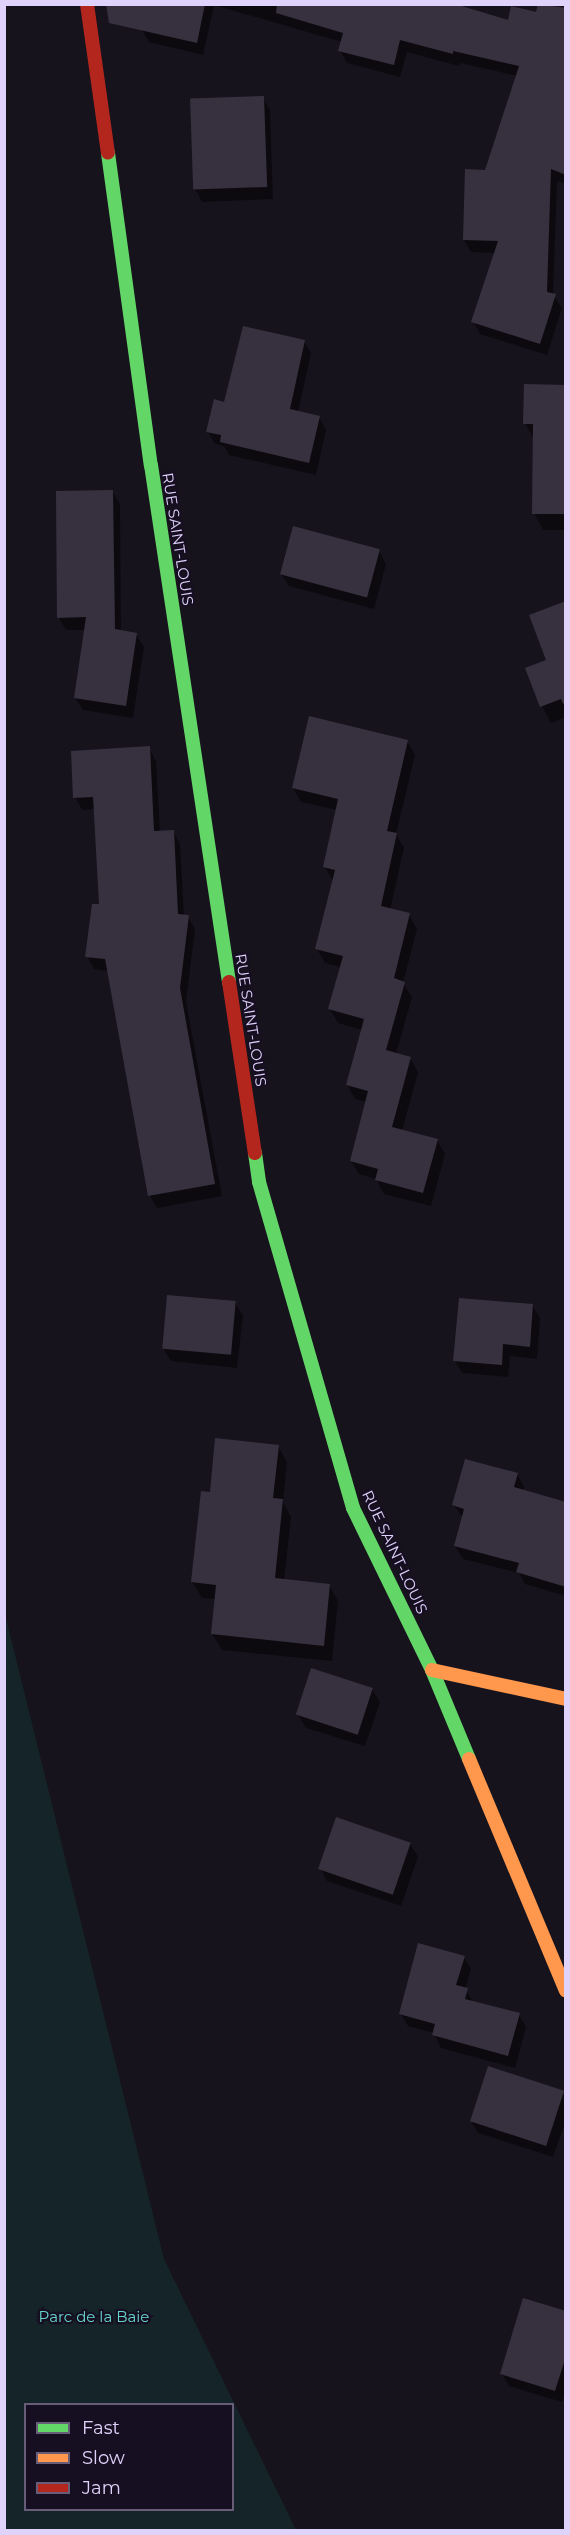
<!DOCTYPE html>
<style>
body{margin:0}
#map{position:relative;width:570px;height:2535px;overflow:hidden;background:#17131d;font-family:Montserrat,sans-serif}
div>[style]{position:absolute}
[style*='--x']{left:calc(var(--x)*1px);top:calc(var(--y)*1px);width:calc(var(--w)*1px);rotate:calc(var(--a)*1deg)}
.green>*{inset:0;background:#142429}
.shadow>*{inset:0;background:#0007}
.building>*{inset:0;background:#37313f;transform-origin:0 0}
.fast>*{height:14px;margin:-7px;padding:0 7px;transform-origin:7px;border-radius:7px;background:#63d668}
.slow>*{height:14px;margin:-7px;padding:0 7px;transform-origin:7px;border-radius:7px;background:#ff974d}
.jam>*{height:14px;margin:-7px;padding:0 7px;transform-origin:7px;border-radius:7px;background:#b3261e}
span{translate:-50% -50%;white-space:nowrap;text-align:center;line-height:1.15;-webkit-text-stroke:4.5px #160f21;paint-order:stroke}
.street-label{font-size:15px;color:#e0d3fb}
.park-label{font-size:15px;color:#66d5ce}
.frame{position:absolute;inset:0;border:6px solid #e0d3fb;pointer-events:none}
.legend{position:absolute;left:24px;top:2403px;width:210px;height:108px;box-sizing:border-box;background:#160f21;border:2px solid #675d78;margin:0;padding:8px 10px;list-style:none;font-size:18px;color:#e0d3fb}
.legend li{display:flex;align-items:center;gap:12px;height:30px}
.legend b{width:30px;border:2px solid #675d78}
</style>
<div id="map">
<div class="green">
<i style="clip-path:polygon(evenodd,5px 1614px,164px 2259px,296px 2530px,5px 2530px,5px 1614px,26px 2404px,232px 2404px,232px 2510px,26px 2510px,26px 2404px)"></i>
</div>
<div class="shadow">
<i style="clip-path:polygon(147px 4px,449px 4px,509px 22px,537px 14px,539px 4px,566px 9px,566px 184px,557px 181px,553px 295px,562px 308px,547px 355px,480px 334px,473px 321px,495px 253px,471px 252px,464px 240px,518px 76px,460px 63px,459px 66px,407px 52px,400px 77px,347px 63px,340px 51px,342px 42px,214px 5px,203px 55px,149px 42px,142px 30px)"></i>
<i style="clip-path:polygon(263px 98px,270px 110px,273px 199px,202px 202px,195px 189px)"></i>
<i style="clip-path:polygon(304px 341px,311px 354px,298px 412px,319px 417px,326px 430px,316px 475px,229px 455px,224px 446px,215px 444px,208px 432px)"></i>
<i style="clip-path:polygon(566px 386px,566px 530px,543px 530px,534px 513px,534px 440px,525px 423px)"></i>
<i style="clip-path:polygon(113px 492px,120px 504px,121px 632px,136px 634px,144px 647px,133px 718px,83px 710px,75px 698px,86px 630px,66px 630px,59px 618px)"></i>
<i style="clip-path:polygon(379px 551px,386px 564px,374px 609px,289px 586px,281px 574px)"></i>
<i style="clip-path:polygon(566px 603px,566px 717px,551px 723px,542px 706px,548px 661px)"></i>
<i style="clip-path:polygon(407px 741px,415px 755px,396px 834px,404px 848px,390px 910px,409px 915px,417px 929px,403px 983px,412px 997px,396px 1054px,410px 1058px,418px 1072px,402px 1131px,437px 1140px,445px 1154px,431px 1206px,384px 1194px,376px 1179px,359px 1174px,351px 1161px,367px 1102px,355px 1099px,347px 1085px,362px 1030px,338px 1023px,330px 1009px,341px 967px,325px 963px,317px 949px,333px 881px,325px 867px,337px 810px,301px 802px,293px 788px)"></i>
<i style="clip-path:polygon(149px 748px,156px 761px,160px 832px,173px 831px,180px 844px,184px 916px,188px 917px,195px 929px,186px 1002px,222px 1196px,157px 1208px,150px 1196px,108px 971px,94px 969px,87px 956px,101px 906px,95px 809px,82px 810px,75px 797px)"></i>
<i style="clip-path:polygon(235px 1303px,243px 1315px,237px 1368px,171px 1361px,163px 1348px)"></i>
<i style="clip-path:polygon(532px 1305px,540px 1318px,537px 1359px,510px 1356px,508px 1377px,462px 1373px,455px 1361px)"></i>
<i style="clip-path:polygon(278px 1446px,287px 1462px,283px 1502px,291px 1517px,284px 1581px,329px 1585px,338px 1601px,332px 1661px,222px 1650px,212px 1634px,216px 1599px,202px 1598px,192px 1582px,211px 1494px)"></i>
<i style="clip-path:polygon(517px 1474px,524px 1487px,523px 1491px,566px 1504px,566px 1596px,525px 1584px,519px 1573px,463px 1559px,455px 1546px,463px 1518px,454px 1505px)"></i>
<i style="clip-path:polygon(372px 1689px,380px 1702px,365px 1746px,306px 1728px,298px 1715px)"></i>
<i style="clip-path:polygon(410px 1844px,418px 1857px,401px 1906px,327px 1881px,320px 1868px)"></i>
<i style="clip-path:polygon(464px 1957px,471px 1969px,465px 1989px,474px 2003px,519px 2015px,526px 2027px,515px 2068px,441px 2048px,434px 2033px,408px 2026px,401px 2014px)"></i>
<i style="clip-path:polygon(563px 2092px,566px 2120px,553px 2157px,478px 2133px,471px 2121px)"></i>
<i style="clip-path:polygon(566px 2313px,566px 2391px,562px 2402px,509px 2386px,502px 2374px)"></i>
</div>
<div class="building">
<i style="clip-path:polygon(106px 4px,205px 4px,197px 43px,109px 23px)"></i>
<i style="clip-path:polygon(277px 4px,455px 4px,508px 20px,511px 6px,536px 12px,538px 4px,566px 8px,566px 175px,551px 169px,547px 292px,556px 294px,540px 344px,471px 322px,498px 241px,463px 240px,465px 169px,485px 170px,519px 66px,453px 51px,453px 54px,400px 40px,394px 65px,338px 51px,343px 33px,276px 13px)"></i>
<i style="left:264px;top:96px;width:91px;height:74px;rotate:88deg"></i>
<i style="clip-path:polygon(243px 326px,305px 340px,290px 409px,320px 416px,309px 463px,220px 442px,221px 435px,206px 432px,214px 399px,224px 402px)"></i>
<i style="clip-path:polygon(524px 384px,566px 385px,566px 514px,532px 514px,533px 424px,523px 424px)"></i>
<i style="clip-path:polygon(113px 490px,115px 629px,137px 633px,126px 706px,74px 698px,86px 617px,57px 618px,56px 491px)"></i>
<i style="left:293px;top:526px;width:90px;height:50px;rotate:15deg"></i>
<i style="clip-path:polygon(566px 601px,566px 703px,563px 704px,561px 699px,540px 707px,525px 668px,546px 660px,529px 615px)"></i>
<i style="clip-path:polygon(309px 716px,408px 740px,387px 831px,397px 833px,381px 906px,410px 913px,394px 978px,405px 982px,386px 1050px,411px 1057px,392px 1127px,438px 1139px,423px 1193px,375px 1180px,378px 1169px,350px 1161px,368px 1091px,346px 1085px,364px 1019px,328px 1009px,343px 956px,315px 949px,335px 870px,323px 867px,338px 799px,292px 788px)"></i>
<i style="clip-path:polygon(150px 746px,154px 831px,174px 830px,178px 914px,189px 915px,180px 988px,215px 1184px,148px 1196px,105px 959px,85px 957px,92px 904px,99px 904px,93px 797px,73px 798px,71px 751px)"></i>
<i style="left:167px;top:1295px;width:69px;height:54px;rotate:5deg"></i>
<i style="clip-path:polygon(459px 1298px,533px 1304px,530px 1347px,503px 1344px,502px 1365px,453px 1361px)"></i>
<i style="clip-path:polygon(215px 1438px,279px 1445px,273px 1498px,283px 1499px,275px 1578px,330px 1584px,324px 1646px,211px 1634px,216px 1585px,191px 1582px,201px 1491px,210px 1492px)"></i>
<i style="clip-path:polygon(465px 1459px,518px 1473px,514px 1487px,566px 1502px,566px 1587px,516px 1572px,519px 1563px,454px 1546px,464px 1509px,452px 1505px)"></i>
<i style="left:311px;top:1668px;width:65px;height:49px;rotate:18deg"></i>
<i style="left:336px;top:1817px;width:79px;height:55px;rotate:19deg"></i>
<i style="clip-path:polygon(418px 1943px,465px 1956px,456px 1985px,468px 1988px,465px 1999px,520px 2013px,508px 2056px,432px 2035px,435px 2024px,399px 2014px)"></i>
<i style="left:488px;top:2066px;width:80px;height:58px;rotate:18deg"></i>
<i style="clip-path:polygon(523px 2298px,566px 2311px,566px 2356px,555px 2391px,500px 2374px)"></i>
</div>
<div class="fast">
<i style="--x:108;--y:153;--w:315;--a:82.2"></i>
<i style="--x:151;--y:465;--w:523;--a:81.42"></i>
<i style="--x:255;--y:1153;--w:29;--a:82"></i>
<i style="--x:259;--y:1182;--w:339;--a:73.9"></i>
<i style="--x:353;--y:1508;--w:180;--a:64"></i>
<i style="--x:432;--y:1670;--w:96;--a:67.4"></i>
</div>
<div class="slow">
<i style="--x:432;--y:1670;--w:137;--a:12.2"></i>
<i style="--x:469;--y:1759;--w:251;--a:67.3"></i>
</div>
<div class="jam">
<i style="--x:87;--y:4;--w:150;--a:82"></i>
<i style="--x:229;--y:982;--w:173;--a:81.4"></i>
</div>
<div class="street-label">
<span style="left:178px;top:539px;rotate:81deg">RUE SAINT-LOUIS</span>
<span style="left:251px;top:1020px;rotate:81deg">RUE SAINT-LOUIS</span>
<span style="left:395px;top:1552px;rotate:65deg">RUE SAINT-LOUIS</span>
</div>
<div class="park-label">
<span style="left:94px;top:2317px">Parc de la Baie</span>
</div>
<div class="frame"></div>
<ul class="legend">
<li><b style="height:8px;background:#63d668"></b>Fast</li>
<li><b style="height:8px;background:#ff974d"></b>Slow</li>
<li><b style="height:8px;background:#b3261e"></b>Jam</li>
</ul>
</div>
